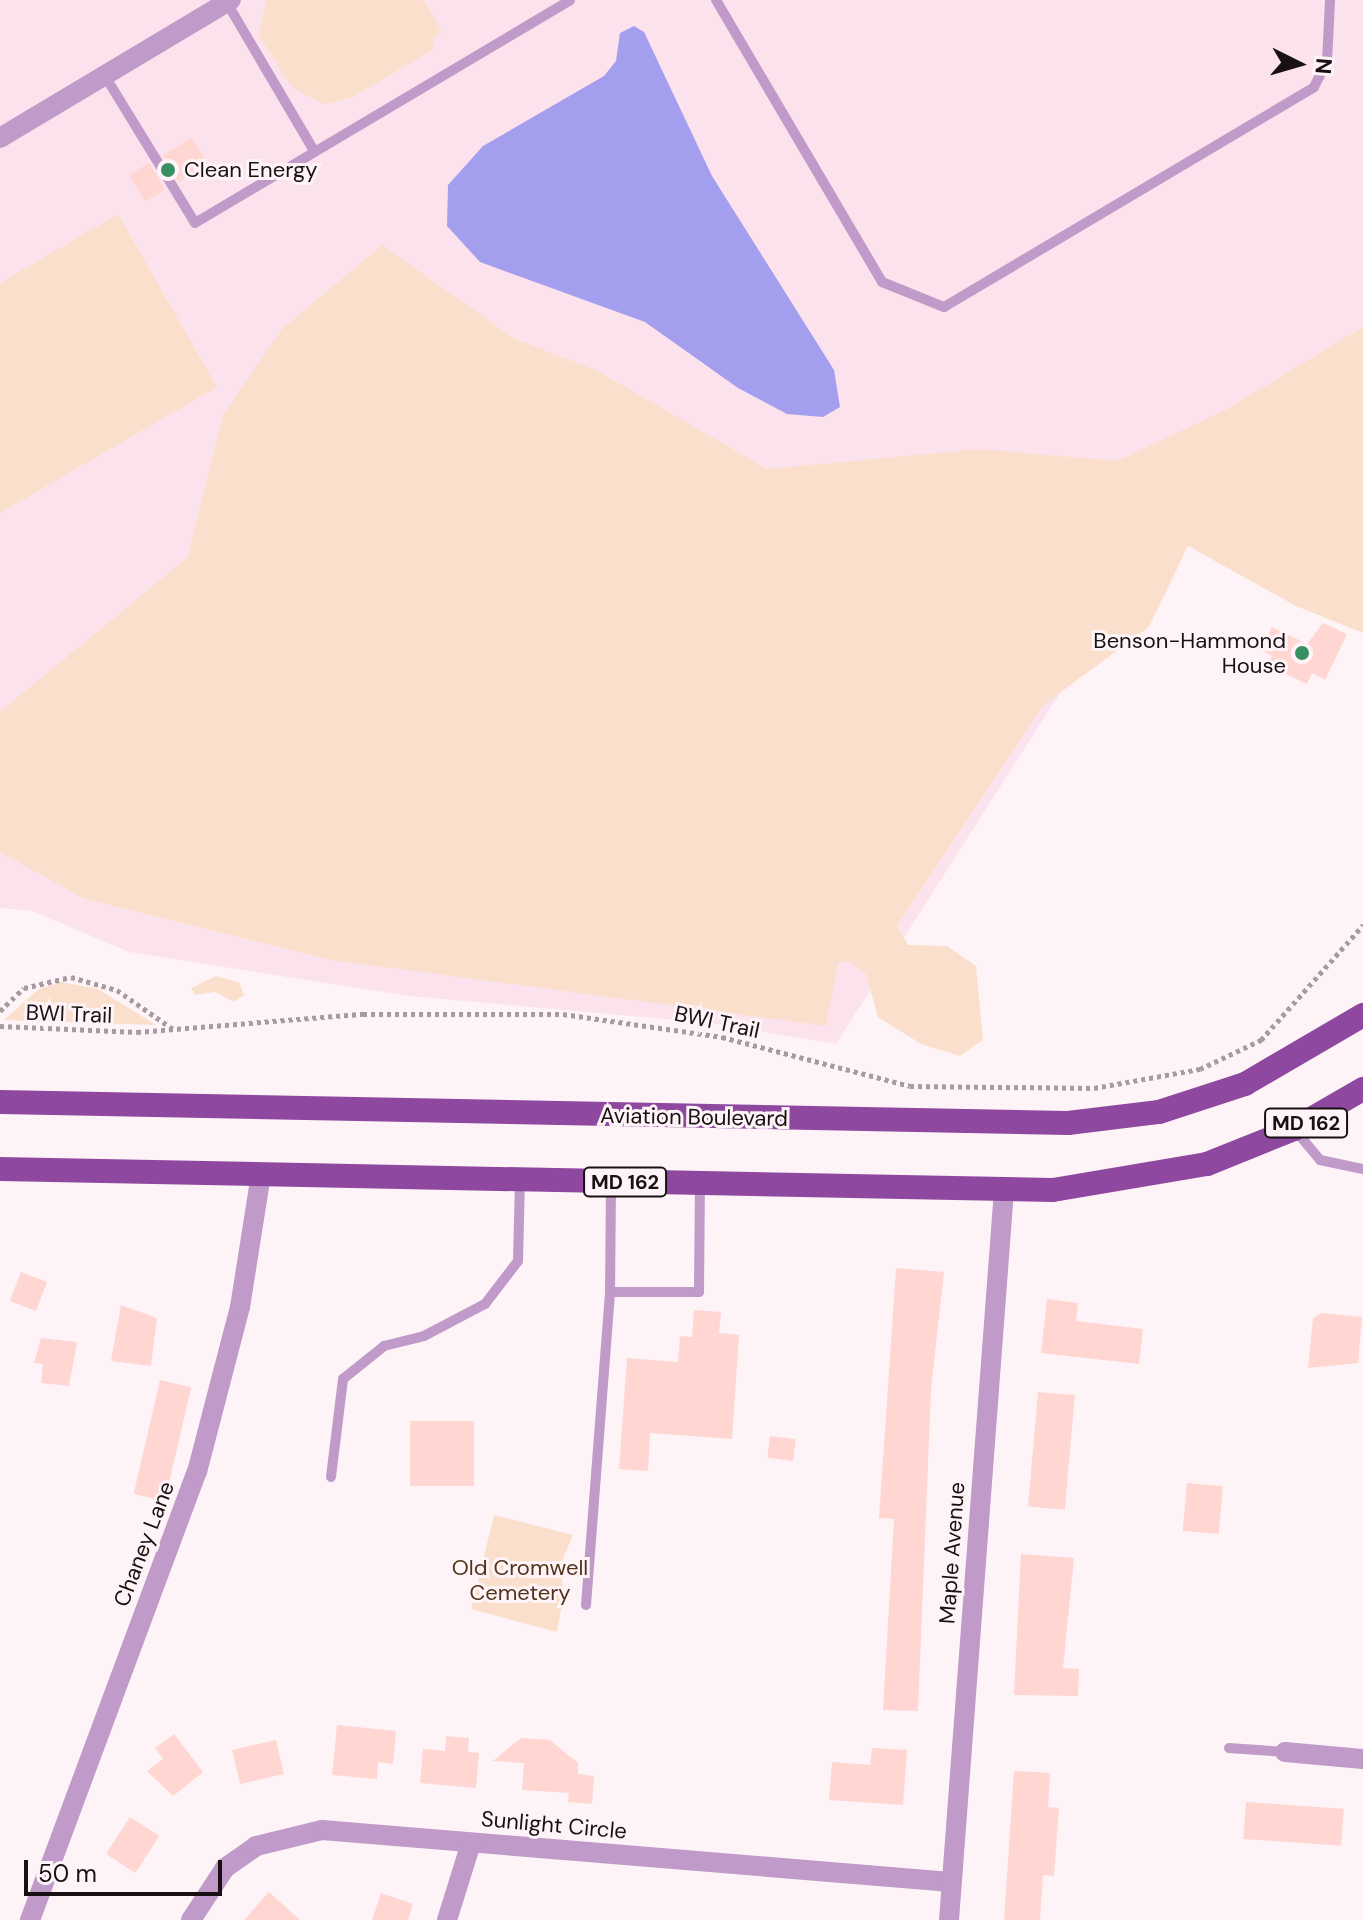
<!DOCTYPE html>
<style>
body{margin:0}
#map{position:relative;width:1363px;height:1920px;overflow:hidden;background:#fef4f8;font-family:"DM Sans",sans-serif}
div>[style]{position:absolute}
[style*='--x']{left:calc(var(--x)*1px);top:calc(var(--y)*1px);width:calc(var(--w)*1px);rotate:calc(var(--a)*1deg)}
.built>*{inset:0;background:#fce2ec}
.green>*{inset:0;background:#fae0cc}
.water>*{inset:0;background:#a49eef}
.building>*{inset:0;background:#ffd6d1;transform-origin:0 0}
.path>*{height:5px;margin-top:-2.5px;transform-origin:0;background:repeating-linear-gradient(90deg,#a69ca0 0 4px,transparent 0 8px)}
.lane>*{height:10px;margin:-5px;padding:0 5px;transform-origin:5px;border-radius:5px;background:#c09ac9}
.street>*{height:20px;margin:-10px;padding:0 10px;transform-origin:10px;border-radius:10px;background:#c09ac9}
.primary>*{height:24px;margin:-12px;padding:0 12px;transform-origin:12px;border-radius:12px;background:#8f489f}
.dots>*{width:22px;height:22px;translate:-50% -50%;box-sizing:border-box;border:4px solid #fef4f8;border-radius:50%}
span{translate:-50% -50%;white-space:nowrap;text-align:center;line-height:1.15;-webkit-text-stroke:6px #fef4f8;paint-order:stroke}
.shield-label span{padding:2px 6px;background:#fef4f8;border:2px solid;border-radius:6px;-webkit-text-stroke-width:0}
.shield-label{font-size:20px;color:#181013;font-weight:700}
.poi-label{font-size:22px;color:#181013}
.left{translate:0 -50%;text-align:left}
.right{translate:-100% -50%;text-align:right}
.street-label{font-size:22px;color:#181013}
.park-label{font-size:22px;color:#52331a}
.north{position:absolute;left:1259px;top:24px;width:80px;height:80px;-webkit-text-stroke:6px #fef4f8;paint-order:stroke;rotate:95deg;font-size:22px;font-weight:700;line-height:32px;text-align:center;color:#181013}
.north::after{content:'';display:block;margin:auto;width:28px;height:36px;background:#181013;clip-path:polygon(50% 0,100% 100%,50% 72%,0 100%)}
.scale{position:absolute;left:24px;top:1860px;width:198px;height:36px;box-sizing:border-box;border:4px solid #181013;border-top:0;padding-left:10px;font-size:24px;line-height:28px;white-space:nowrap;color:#181013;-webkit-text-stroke:6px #fef4f8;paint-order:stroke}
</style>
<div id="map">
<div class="built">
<i style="clip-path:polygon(0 0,1363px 0,1363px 604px,1177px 510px,836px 1044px,710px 1023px,409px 996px,129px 952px,33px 911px,0 908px)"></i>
</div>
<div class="green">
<i style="clip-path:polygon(266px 0,424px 0,442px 32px,433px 37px,434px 49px,351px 98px,324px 104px,293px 88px,259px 36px)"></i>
<i style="clip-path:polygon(118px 214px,217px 387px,0 513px,0 283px)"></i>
<i style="clip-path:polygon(382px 245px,515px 339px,596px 370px,767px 469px,980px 449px,1118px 461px,1229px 408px,1363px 327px,1363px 633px,1296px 606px,1188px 546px,1149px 627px,1042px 706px,897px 926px,908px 945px,947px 946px,976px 966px,983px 1040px,960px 1056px,921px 1044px,878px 1017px,866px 974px,849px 961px,838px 963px,826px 1026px,331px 960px,85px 899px,0 852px,0 712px,188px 557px,223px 416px,282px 329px)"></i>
<i style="clip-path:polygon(216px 976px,239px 982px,244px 995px,234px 1002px,215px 992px,195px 995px,191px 988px)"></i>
<i style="clip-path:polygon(62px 982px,98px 989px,156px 1025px,4px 1020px,39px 989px)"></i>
<i style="clip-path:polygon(494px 1515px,573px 1535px,560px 1566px,564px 1593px,557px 1632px,471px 1609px)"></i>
</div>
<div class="water">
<i style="clip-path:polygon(634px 26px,644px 32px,712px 176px,834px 370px,840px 407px,823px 417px,787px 414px,738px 388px,645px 322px,480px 262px,447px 226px,448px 185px,483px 146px,604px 76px,616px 61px,620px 33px)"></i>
</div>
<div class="building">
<i style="left:192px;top:138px;width:31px;height:34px;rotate:59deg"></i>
<i style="left:149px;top:163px;width:31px;height:23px;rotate:59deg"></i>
<i style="clip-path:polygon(1323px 623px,1347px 634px,1325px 680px,1312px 673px,1307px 684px,1267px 665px,1272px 656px,1261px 650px,1272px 627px,1307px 644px)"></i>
<i style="clip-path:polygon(896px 1268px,944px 1272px,931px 1389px,918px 1711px,883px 1710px,894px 1519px,879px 1518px)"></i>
<i style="left:21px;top:1272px;width:28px;height:31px;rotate:21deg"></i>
<i style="clip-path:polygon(1047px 1299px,1078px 1303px,1076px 1321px,1143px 1329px,1139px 1364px,1041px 1353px)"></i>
<i style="clip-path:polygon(121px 1305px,157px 1318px,151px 1366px,111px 1361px)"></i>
<i style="clip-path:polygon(694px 1310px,721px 1312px,719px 1333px,739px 1335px,732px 1439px,650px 1433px,648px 1471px,619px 1469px,627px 1358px,678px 1362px,680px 1336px,692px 1337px)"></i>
<i style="clip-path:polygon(1322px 1313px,1362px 1317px,1358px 1363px,1308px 1368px,1313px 1318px)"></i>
<i style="clip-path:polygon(41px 1338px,77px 1342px,69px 1386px,41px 1383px,43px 1364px,34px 1363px)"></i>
<i style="left:160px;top:1380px;width:32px;height:117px;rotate:13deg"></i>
<i style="left:1038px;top:1392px;width:37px;height:115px;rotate:5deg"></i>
<i style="left:410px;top:1421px;width:64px;height:65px"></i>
<i style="left:770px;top:1436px;width:26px;height:22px;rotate:7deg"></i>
<i style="left:1187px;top:1483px;width:36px;height:48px;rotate:5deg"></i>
<i style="clip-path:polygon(1021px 1554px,1074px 1558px,1063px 1668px,1079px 1669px,1078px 1696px,1014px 1695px)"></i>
<i style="clip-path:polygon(337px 1725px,396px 1731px,393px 1764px,378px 1762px,377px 1779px,332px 1775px)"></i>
<i style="clip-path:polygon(174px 1734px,203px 1772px,173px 1796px,147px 1771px,163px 1759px,155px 1748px)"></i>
<i style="clip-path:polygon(446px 1736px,469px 1738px,468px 1752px,479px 1753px,476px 1788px,420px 1783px,423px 1749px,445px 1751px)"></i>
<i style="clip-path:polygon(521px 1738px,550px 1740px,578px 1763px,578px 1774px,594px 1776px,592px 1804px,568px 1802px,569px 1793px,522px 1790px,524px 1763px,493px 1761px)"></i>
<i style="left:276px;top:1740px;width:35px;height:45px;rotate:77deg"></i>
<i style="clip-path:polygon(872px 1748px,907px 1750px,903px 1805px,829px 1800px,832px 1762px,870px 1765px)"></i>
<i style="clip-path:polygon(1014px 1771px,1050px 1773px,1048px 1807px,1059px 1808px,1054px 1876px,1043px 1875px,1040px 1920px,1004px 1920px)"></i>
<i style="left:1246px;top:1802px;width:98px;height:37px;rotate:4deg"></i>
<i style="left:130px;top:1817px;width:35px;height:44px;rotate:33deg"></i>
<i style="clip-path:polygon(269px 1892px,300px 1920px,244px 1920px)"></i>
<i style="clip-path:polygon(381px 1893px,413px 1904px,408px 1920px,372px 1920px)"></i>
</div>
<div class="path">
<i style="--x:0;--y:1011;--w:33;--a:-44"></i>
<i style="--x:24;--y:988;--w:48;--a:-13.2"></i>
<i style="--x:71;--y:977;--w:48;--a:15.8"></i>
<i style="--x:117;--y:990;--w:68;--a:34.9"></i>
<i style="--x:0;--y:1026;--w:137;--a:2.5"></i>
<i style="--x:137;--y:1032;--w:227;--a:-4.6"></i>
<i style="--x:363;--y:1014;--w:200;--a:0"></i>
<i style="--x:563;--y:1014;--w:161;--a:8.2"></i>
<i style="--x:722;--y:1037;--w:194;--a:14.6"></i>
<i style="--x:910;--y:1086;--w:184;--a:0.6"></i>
<i style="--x:1094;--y:1088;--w:108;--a:-10.2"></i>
<i style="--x:1200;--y:1069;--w:68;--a:-25.4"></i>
<i style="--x:1261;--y:1040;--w:154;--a:-48.4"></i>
</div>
<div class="lane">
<i style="--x:716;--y:0;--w:327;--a:59.5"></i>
<i style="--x:882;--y:282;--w:67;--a:22"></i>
<i style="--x:944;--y:307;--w:430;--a:-30.7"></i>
<i style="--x:1314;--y:87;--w:28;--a:-63"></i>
<i style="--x:1327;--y:62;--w:62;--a:-87.2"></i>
<i style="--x:227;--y:3;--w:169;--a:59.5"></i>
<i style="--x:105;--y:76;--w:172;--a:58.5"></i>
<i style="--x:195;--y:223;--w:436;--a:-30.7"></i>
<i style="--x:1295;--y:1130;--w:39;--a:50"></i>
<i style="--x:1320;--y:1160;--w:44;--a:11.8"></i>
<i style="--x:611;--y:1182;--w:110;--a:90.5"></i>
<i style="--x:610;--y:1292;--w:89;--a:0"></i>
<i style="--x:699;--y:1292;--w:107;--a:-89.5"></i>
<i style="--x:331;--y:1477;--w:99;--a:-83"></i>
<i style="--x:343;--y:1379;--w:53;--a:-38.8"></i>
<i style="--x:384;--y:1346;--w:41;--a:-14"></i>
<i style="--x:424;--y:1336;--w:69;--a:-27.7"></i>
<i style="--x:485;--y:1304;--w:54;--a:-52.5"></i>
<i style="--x:518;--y:1261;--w:81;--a:-88.6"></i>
<i style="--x:586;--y:1605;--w:314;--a:-85.6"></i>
<i style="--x:1229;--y:1748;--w:56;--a:4.1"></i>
</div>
<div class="street">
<i style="--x:0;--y:138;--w:269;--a:-30.9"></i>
<i style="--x:1285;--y:1752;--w:78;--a:5.1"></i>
<i style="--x:30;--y:1920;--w:478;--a:-69.6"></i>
<i style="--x:197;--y:1472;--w:171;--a:-75.4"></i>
<i style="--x:240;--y:1307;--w:135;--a:-81"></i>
<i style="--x:191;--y:1920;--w:62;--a:-56.8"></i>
<i style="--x:225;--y:1868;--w:38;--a:-35"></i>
<i style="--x:256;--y:1846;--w:68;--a:-13.6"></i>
<i style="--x:322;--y:1830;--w:631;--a:4.73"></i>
<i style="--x:447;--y:1920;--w:81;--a:-72.7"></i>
<i style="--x:949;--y:1920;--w:731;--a:-85.69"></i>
</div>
<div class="primary">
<i style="--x:0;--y:1102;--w:1068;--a:1.13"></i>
<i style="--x:1068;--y:1123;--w:92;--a:-6.9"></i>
<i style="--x:1159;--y:1112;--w:90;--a:-18"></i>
<i style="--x:1245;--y:1084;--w:137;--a:-30.3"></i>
<i style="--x:0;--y:1169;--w:1053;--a:1.14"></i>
<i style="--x:1053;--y:1190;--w:156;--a:-9.6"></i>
<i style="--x:1207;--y:1164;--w:94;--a:-21.9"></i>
<i style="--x:1294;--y:1129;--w:80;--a:-30.1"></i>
</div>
<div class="dots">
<i style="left:168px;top:170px;background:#388f63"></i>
<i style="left:1302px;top:653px;background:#388f63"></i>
</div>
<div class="shield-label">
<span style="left:1306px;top:1123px">MD 162</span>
<span style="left:625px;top:1182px">MD 162</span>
</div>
<div class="poi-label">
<span class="left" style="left:184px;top:170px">Clean Energy</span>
<span class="right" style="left:1286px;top:653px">Benson-Hammond<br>House</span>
</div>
<div class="street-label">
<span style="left:69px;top:1014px;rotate:2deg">BWI Trail</span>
<span style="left:717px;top:1022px;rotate:12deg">BWI Trail</span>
<span style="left:694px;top:1117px;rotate:1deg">Aviation Boulevard</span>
<span style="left:144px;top:1544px;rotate:-69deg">Chaney Lane</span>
<span style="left:952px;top:1553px;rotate:-86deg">Maple Avenue</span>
<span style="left:554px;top:1825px;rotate:5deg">Sunlight Circle</span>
</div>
<div class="park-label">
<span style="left:520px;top:1580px">Old Cromwell<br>Cemetery</span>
</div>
<div class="north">N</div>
<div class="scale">50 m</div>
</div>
